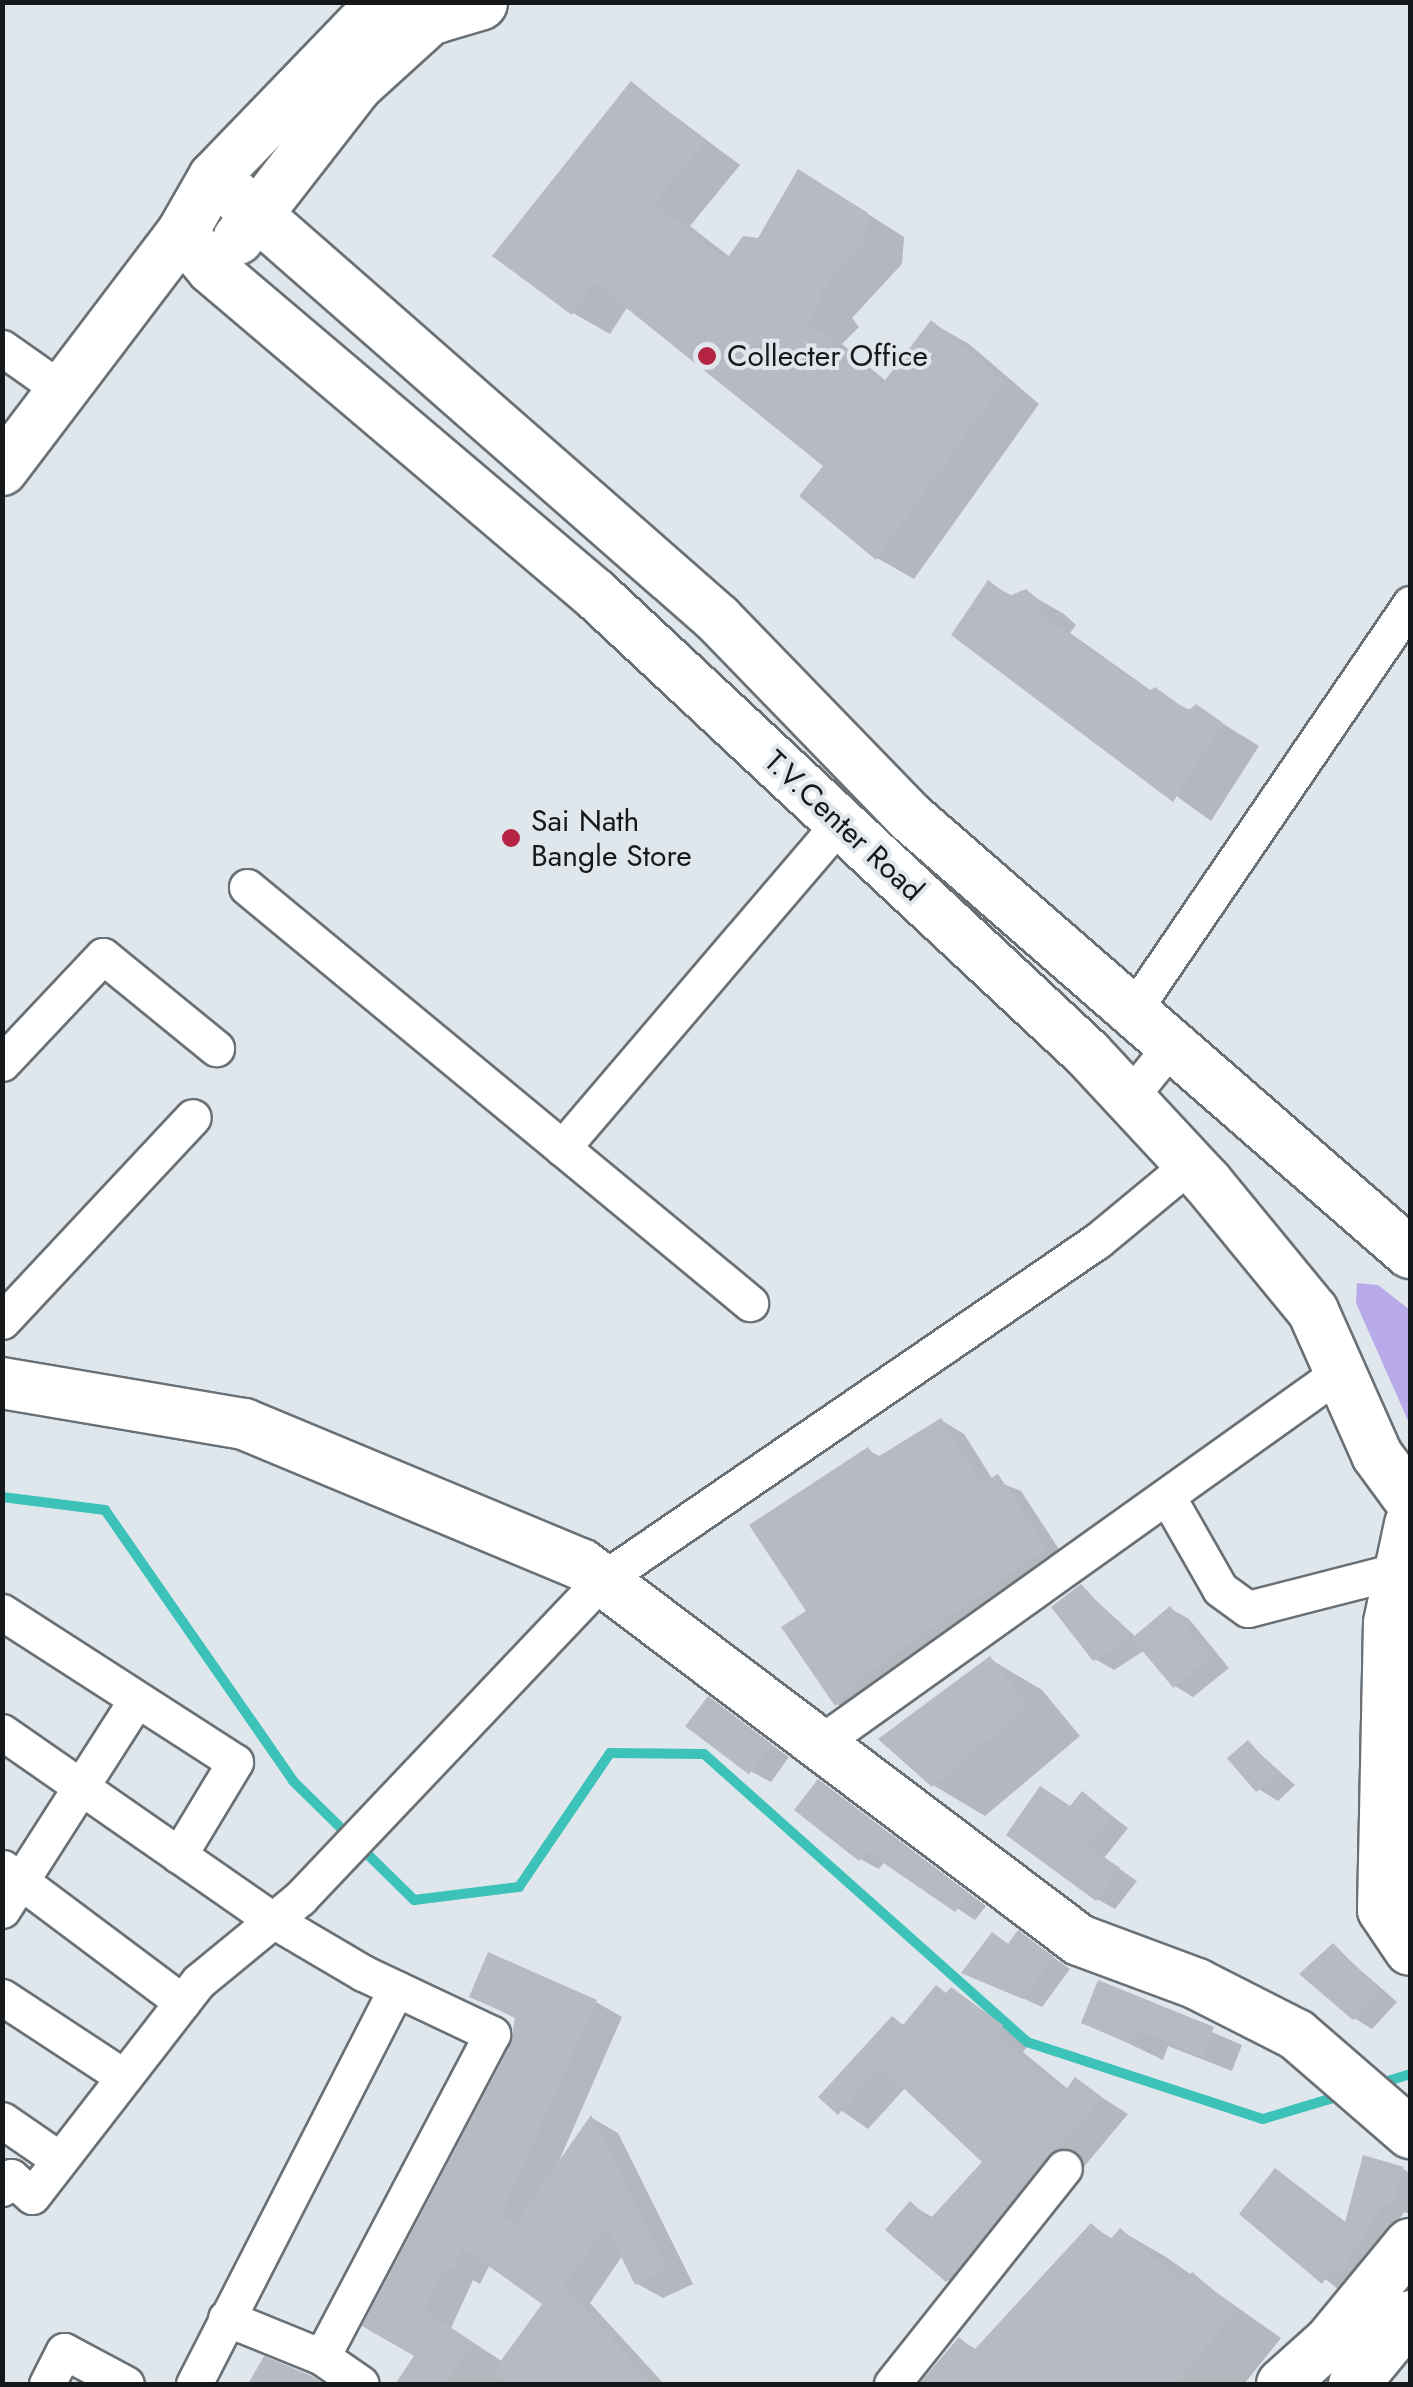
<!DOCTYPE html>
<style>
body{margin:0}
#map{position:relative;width:1413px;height:2387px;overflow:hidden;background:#dfe7ed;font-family:Jost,sans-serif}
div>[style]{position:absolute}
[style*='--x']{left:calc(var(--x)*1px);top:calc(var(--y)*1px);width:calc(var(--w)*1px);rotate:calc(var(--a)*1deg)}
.green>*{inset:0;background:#b8aae8}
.shadow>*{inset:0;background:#0003}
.stream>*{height:10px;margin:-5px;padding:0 5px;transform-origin:5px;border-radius:5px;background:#3cc2b8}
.building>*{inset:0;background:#b7bac2;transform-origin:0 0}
.roads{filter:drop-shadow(2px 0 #6a7176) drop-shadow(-2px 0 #6a7176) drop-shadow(0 2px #6a7176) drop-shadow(0 -2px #6a7176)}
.street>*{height:35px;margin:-17.5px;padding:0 17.5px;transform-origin:17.5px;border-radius:17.5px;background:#fff}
.secondary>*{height:50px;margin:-25px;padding:0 25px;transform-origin:25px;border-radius:25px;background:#fff}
.primary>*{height:55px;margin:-27.5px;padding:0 27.5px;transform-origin:27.5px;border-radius:27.5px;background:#fff}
.dots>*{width:28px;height:28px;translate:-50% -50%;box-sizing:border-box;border:5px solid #dfe7ed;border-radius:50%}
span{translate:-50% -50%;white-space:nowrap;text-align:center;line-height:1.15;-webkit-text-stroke:8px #dfe7ed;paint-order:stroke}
.poi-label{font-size:30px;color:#16191b}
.left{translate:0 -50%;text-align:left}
.street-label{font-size:30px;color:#16191b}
.frame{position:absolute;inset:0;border:5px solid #16191b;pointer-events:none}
</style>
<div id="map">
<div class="green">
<i style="clip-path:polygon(1357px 1283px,1378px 1285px,1410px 1310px,1410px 1425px,1356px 1303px)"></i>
</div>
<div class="shadow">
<i style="clip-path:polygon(632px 84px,740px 165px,690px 226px,731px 258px,835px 193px,904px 237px,902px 264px,852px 318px,859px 327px,842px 344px,887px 382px,932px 323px,969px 344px,1039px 404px,914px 579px,877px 558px,802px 495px,827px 466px,628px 306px,610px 334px,573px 313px)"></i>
<i style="clip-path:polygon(989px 583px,1014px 597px,1026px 592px,1064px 614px,1076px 625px,1070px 633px,1153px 692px,1192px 711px,1196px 707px,1259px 746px,1211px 821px,954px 635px)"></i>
<i style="clip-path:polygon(941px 1420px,964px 1434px,993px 1480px,1021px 1491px,1068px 1563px,860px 1718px,837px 1704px,810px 1611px,868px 1450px,881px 1457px)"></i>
<i style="clip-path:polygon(1081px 1587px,1136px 1637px,1171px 1609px,1189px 1619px,1229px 1668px,1193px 1697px,1175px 1686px,1145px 1650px,1114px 1670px,1095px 1659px)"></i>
<i style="clip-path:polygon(990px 1659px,1042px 1690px,1080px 1736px,985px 1816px,933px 1785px)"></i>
<i style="clip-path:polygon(708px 1699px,789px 1757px,771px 1782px,752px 1772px)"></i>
<i style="clip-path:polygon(1248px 1743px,1295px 1785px,1278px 1801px,1260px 1790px)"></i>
<i style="clip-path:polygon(819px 1782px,986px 1906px,975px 1920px,885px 1861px,879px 1869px,860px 1859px)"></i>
<i style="clip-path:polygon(1083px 1794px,1128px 1828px,1104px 1858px,1137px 1881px,1115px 1909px,1097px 1899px,1071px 1808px)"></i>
<i style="clip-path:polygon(1019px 1933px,1070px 1969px,1042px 2007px,965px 1972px,992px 1935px,1010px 1945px)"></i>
<i style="clip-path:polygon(1333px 1946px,1397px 2002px,1372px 2029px,1354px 2018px)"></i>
<i style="clip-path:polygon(1100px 1984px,1242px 2045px,1232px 2071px,1168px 2046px,1163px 2060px,1084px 2022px)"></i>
<i style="clip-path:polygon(951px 1990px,1030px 2043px,1023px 2052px,1069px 2090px,1076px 2081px,1128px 2114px,976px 2296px,947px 2280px,911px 2205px,934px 2218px,985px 2162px,906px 2087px,868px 2129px,822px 2097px,893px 2019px,906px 2026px)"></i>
<i style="clip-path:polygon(evenodd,472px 1996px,596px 2002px,622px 2017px,559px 2161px,592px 2118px,618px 2133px,693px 2284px,663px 2298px,636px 2283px,623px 2255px,590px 2303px,664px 2384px,398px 2384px,418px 2356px,366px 2325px,514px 2044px,517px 2019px,472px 1996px,490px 2264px,545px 2303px,503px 2362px,451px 2328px,473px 2280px,480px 2284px,490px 2264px)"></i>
<i style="clip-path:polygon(1403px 2169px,1410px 2173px,1410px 2214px,1404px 2212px,1360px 2282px,1343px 2293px,1243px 2214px,1276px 2171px,1347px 2223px)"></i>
<i style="clip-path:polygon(1091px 2226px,1113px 2239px,1121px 2231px,1166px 2257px,1281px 2338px,1244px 2384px,923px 2384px,960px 2340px,977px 2350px)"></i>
</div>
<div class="stream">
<i style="--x:2;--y:1497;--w:104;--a:7.2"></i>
<i style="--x:105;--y:1510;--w:330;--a:55.2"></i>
<i style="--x:293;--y:1781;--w:170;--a:44.5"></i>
<i style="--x:414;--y:1900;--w:106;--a:-7.1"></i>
<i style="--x:519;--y:1887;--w:162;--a:-55.8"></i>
<i style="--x:610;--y:1753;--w:94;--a:0.6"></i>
<i style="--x:704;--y:1754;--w:433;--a:41.7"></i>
<i style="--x:1027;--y:2042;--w:248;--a:18.1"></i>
<i style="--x:1263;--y:2119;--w:84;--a:-16.7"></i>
<i style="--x:1378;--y:2084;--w:34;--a:-17"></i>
</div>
<div class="building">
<i style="clip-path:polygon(631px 81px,705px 142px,655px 203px,726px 260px,743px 236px,758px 238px,798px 169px,868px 213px,865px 242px,817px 296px,823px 304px,807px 321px,882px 384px,931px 320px,1004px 381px,876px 560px,799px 496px,823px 466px,594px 282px,572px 315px,492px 256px)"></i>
<i style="clip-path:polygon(988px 580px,1009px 596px,1026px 589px,1041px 602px,1035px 610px,1149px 691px,1155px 687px,1188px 711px,1196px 704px,1223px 723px,1173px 802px,951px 635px)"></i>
<i style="clip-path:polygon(941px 1418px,982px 1484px,998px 1474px,1047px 1549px,854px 1683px,858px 1690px,835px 1706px,781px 1627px,806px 1611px,749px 1525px,868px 1447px,876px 1458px)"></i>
<i style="clip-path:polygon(1081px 1584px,1131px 1638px,1093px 1661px,1051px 1607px)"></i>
<i style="left:1170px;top:1606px;width:65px;height:50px;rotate:50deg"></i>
<i style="clip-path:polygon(990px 1656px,1029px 1706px,932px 1787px,878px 1739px)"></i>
<i style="left:708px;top:1696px;width:80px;height:38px;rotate:37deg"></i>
<i style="left:1248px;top:1740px;width:45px;height:28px;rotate:49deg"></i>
<i style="clip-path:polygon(818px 1779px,970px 1894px,955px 1912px,866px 1851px,859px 1861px,794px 1810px)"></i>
<i style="clip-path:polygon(1040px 1786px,1070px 1806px,1082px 1791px,1112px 1816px,1088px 1846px,1120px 1868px,1096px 1901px,1006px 1835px)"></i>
<i style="clip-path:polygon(1018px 1930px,1054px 1957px,1023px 1999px,961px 1973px,992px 1932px,1008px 1944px)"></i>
<i style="clip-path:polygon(1333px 1943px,1380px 1991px,1353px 2020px,1299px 1974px)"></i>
<i style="clip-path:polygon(488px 1952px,597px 2000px,501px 2216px,515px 2224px,591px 2115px,667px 2268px,635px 2285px,606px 2226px,564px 2286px,653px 2384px,510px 2384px,492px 2373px,542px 2304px,463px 2248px,453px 2270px,445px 2267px,425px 2310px,474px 2343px,445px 2384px,395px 2384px,414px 2356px,362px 2326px,511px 2043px,515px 2017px,469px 1997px)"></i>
<i style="clip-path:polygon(1098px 1980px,1214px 2027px,1203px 2057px,1139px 2031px,1133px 2045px,1081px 2023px)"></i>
<i style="clip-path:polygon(936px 1985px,946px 1993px,951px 1987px,1003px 2025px,996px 2034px,1065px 2091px,1075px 2077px,1102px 2097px,946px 2282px,885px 2230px,910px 2201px,930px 2219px,982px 2162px,881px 2067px,838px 2115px,818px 2097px,892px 2016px,903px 2025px)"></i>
<i style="clip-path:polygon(1363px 2155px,1404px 2167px,1393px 2206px,1384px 2203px,1341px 2273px,1332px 2270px,1322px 2284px,1239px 2214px,1275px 2168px,1345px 2222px)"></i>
<i style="clip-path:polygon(1091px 2223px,1110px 2240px,1120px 2228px,1183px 2283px,1192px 2272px,1237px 2310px,1176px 2384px,919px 2384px,959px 2337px,974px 2350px)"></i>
<i style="clip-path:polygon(264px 2356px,312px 2376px,324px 2384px,248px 2384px)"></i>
</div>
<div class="roads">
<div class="street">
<i style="--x:2;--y:348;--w:70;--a:35.1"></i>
<i style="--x:247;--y:887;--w:653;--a:39.59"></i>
<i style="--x:1132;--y:1012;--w:494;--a:-55.7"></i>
<i style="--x:2;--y:1063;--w:147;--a:-46.7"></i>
<i style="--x:103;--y:956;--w:146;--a:39.2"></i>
<i style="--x:1129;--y:1098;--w:67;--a:-51.1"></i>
<i style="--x:562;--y:1148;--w:428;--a:-49.5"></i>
<i style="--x:2;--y:1321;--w:279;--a:-46.9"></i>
<i style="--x:1167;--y:1496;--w:107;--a:60.3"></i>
<i style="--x:1220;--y:1589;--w:34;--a:36"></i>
<i style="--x:1248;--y:1609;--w:157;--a:-14.4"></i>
<i style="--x:2;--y:1612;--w:277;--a:32.8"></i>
<i style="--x:235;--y:1762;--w:109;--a:121.1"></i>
<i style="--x:2;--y:1732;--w:330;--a:34.8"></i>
<i style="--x:273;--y:1920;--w:104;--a:30.5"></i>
<i style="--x:363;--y:1973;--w:143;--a:25.3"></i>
<i style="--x:492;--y:2034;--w:365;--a:117.8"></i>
<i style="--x:819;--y:1744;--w:640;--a:-35.53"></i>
<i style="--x:3;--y:1868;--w:224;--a:36.8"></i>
<i style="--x:2;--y:1910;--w:250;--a:-57.4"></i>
<i style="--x:2;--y:1997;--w:146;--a:33.3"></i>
<i style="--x:2;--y:2120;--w:70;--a:34.6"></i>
<i style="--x:2;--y:2188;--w:14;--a:-51"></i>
<i style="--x:11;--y:2177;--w:28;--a:42"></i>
<i style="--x:32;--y:2196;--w:272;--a:-52.2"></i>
<i style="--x:199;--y:1981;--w:131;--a:-39.4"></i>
<i style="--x:300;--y:1898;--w:439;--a:-46.5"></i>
<i style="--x:602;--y:1580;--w:600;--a:-34.41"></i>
<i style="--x:1097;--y:1241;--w:121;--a:-39.6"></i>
<i style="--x:226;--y:2318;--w:104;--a:22.1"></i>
<i style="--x:322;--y:2357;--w:47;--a:34.7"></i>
<i style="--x:47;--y:2384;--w:37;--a:-63"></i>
<i style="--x:64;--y:2351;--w:70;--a:28"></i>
<i style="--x:194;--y:2384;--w:444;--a:-62.9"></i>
<i style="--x:892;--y:2384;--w:276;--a:-51.5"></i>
</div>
<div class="secondary">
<i style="--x:214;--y:177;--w:670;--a:41.25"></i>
<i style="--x:718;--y:619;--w:277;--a:45.9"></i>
<i style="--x:911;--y:818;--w:662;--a:41.08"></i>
<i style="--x:182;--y:233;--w:47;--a:50.2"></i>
<i style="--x:212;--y:269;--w:502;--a:40.32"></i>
<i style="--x:595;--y:594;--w:674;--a:43.02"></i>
<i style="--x:1088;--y:1054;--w:175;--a:47.1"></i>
<i style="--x:1207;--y:1182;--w:167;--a:50.6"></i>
<i style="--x:1313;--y:1311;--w:158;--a:66"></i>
<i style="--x:1377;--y:1455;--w:56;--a:53.7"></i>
<i style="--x:238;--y:239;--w:194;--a:-52.1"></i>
<i style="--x:357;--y:86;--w:105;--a:-42.3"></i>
<i style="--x:2;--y:470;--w:298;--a:-52.8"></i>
<i style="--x:182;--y:233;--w:64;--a:-60.3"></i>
<i style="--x:214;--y:177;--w:243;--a:-46"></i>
<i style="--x:2;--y:1383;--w:245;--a:9.6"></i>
<i style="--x:244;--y:1424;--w:365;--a:22.6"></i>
<i style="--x:581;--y:1564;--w:624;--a:37.05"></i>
<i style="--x:1079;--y:1940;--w:126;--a:20.4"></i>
<i style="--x:1197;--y:1984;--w:112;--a:27"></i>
<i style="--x:1297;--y:2035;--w:150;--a:40.9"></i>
<i style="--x:1410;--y:1524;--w:101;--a:102"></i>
<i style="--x:1389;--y:1623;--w:287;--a:91.2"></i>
<i style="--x:1383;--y:1910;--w:48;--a:56"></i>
<i style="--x:1282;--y:2384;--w:64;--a:-41.9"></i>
<i style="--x:1330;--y:2341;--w:126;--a:-50.5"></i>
<i style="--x:1354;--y:2384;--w:88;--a:-50.5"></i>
</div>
<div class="primary">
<i style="--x:405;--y:2;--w:33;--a:23"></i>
<i style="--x:435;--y:15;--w:46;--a:-16.5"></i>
</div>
</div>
<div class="dots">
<i style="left:707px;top:356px;background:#b52443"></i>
<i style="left:511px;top:838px;background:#b52443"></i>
</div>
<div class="poi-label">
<span class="left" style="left:727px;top:356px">Collecter Office</span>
<span class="left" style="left:531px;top:838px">Sai Nath<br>Bangle Store</span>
</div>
<div class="street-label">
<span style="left:844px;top:826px;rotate:43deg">T.V.Center Road</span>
</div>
<div class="frame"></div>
</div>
